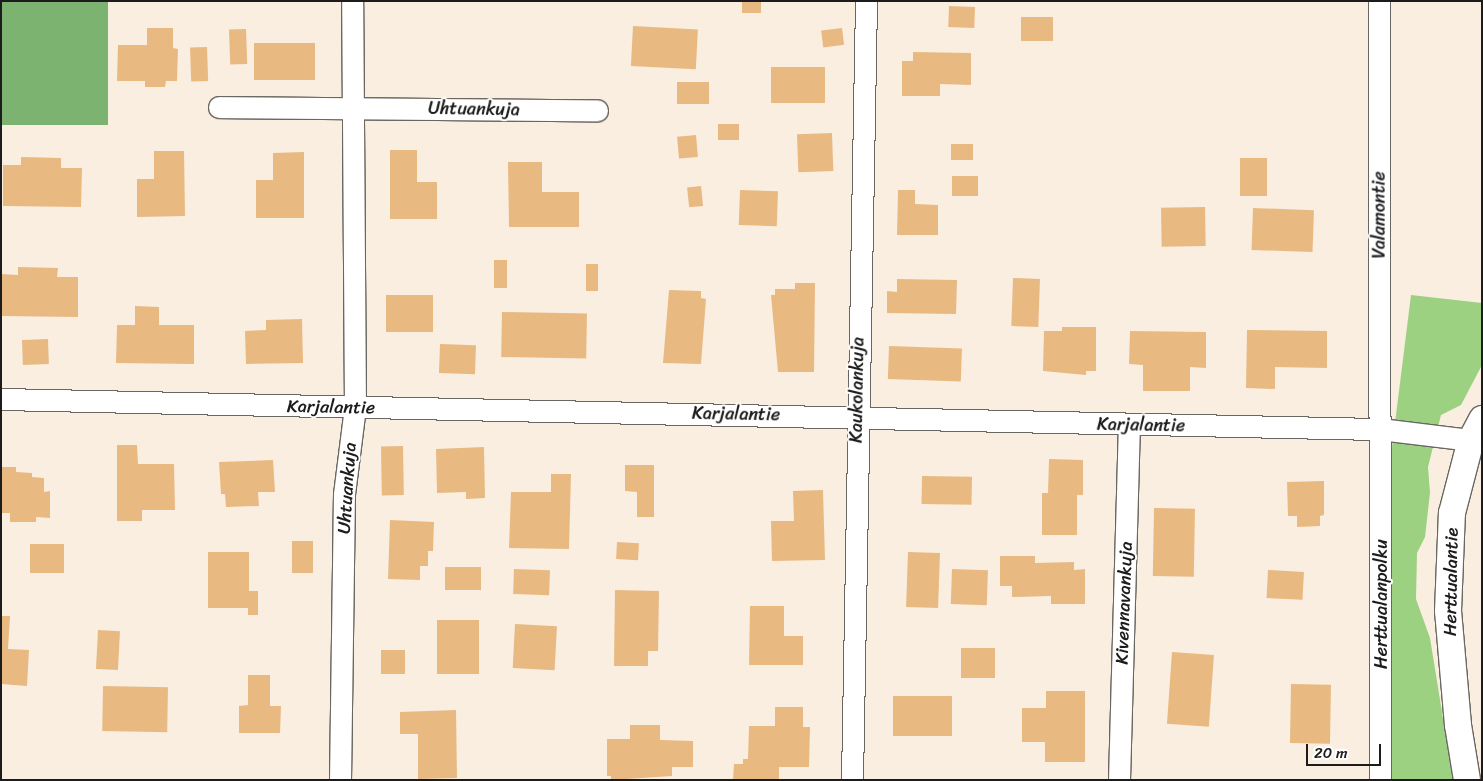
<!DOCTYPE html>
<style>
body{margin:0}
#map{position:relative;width:1483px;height:781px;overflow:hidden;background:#faeee0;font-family:Sriracha,sans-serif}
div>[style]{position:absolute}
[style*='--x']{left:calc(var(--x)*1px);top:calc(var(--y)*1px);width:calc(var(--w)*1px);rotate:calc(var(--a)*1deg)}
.green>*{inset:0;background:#9cd182}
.forest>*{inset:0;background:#7db370;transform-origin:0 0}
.building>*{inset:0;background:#e9b982;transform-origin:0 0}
.roads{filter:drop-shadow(1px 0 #6a6661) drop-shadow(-1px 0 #6a6661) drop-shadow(0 1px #6a6661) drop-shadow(0 -1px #6a6661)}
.minor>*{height:21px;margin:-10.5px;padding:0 10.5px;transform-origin:10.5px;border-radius:10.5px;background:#fff}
.tertiary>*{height:26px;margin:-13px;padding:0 13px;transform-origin:13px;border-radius:13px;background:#fff}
span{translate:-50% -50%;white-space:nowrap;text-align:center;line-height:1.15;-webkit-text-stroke:4px #fff;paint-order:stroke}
.street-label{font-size:18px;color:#1c1c1c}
.frame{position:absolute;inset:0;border:2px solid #1c1c1c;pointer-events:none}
.scale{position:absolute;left:1306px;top:744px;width:75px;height:22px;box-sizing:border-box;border:2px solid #1c1c1c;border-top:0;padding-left:6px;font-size:15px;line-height:18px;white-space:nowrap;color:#1c1c1c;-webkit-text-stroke:4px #fff;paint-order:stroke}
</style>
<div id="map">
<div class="green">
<i style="clip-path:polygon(1411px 295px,1482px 303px,1482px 365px,1461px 405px,1441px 415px,1428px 467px,1430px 493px,1425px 537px,1417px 553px,1416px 599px,1430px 638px,1453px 780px,1391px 780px,1390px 463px)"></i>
</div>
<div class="forest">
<i style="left:1px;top:1px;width:107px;height:124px"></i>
</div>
<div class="building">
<i style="left:742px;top:1px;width:19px;height:12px"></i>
<i style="left:949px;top:6px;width:26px;height:21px;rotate:2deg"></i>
<i style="left:1021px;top:17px;width:32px;height:24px"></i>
<i style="left:633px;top:26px;width:65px;height:40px;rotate:3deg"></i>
<i style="clip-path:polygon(147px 28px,173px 28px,173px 48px,178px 49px,177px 81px,166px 81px,165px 87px,145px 87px,145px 81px,117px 81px,118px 45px,147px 45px)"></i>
<i style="left:842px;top:28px;width:17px;height:21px;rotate:83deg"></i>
<i style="left:246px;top:29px;width:35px;height:17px;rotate:88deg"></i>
<i style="left:315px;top:43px;width:37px;height:61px;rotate:90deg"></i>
<i style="left:207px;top:47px;width:34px;height:17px;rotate:88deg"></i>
<i style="clip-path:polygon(913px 52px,971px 53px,971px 85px,940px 84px,940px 96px,902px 96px,902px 61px,913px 61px)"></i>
<i style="left:825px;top:67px;width:36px;height:54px;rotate:90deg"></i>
<i style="left:677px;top:82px;width:32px;height:22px"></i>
<i style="left:718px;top:124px;width:21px;height:16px"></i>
<i style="left:832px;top:133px;width:38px;height:35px;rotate:88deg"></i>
<i style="left:696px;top:135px;width:22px;height:19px;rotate:85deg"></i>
<i style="left:951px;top:144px;width:22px;height:16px"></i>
<i style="clip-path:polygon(390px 150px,417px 150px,417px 182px,437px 182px,437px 219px,390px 219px)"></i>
<i style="clip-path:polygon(154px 151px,184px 151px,185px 216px,137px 217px,137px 179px,154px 179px)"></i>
<i style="clip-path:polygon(304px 152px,304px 218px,256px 218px,256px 180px,273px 180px,273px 153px)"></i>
<i style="clip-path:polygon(21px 157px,61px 158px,61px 168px,82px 168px,81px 207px,3px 206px,3px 165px,21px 165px)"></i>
<i style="left:1240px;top:158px;width:27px;height:38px"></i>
<i style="clip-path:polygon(508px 162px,542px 162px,542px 192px,579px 192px,579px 227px,509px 227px)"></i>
<i style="left:952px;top:176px;width:26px;height:20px"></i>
<i style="left:701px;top:186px;width:20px;height:14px;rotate:84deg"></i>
<i style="left:740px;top:190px;width:38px;height:35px;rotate:2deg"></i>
<i style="clip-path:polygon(898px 190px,915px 190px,915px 204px,938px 205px,938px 235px,897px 235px)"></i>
<i style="left:1205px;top:207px;width:39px;height:44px;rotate:89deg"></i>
<i style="left:1253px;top:208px;width:61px;height:42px;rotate:2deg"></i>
<i style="left:494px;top:260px;width:13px;height:28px"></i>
<i style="left:586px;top:264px;width:12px;height:27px"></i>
<i style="clip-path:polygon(18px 267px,58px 268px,57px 277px,78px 277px,78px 317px,1px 316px,1px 274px,18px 275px)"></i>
<i style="left:1013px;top:278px;width:27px;height:48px;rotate:2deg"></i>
<i style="clip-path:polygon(897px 279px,957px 280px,956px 314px,887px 313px,887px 291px,897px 292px)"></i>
<i style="clip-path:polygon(795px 283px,815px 283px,814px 372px,778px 372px,771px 295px,775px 295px,775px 289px,795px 289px)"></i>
<i style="clip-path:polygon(669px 290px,701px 291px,701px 298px,706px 299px,701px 364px,663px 363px)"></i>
<i style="left:386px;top:295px;width:47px;height:37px"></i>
<i style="clip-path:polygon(135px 306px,159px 307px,159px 325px,194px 325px,194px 364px,116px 363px,117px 325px,135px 325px)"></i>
<i style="left:502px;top:312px;width:85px;height:45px;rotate:1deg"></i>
<i style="clip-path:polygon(302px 319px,303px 363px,246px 364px,245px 331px,266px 330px,266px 320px)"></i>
<i style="clip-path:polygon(1062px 327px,1096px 327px,1096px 371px,1086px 371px,1086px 375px,1043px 371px,1044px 331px,1062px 331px)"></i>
<i style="clip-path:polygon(1247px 330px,1327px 331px,1327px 368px,1275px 367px,1275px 389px,1246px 388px)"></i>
<i style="clip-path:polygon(1130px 331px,1206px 332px,1206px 368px,1190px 367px,1190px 391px,1143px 391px,1143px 365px,1129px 364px)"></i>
<i style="left:48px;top:339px;width:25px;height:26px;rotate:88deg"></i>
<i style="left:440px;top:344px;width:36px;height:29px;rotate:2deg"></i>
<i style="left:889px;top:346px;width:73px;height:33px;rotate:2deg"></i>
<i style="clip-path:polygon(117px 445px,137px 445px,138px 464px,174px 464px,175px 510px,142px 510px,142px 521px,117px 521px)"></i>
<i style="left:403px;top:446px;width:49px;height:22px;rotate:89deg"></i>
<i style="clip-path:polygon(484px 447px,485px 498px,466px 499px,466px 492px,437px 493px,436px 449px)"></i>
<i style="clip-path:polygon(1049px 459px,1083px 460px,1083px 495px,1077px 495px,1077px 535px,1042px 535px,1042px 493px,1048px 493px)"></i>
<i style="clip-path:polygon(273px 460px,275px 492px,258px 492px,259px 506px,226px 507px,225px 494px,221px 494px,219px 462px)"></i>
<i style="clip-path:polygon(625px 465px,654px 465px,654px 517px,637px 517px,637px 492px,625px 491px)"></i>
<i style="clip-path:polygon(1px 467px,16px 467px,16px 472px,32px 473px,32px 477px,44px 478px,44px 492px,50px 491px,50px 518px,36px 517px,36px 522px,10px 522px,10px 513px,1px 513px)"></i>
<i style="clip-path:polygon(551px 474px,571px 474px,569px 549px,509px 548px,511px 492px,551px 492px)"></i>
<i style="left:922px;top:476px;width:50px;height:28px;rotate:1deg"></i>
<i style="clip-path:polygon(1324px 481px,1324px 515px,1320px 516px,1320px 526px,1297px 527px,1297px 516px,1288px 516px,1287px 482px)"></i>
<i style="clip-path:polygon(823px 490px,825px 560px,772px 561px,771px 521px,794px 521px,793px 491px)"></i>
<i style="left:1154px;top:508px;width:41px;height:68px;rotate:1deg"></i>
<i style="clip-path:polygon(390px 520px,434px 522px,433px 551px,428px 551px,428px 566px,420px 566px,420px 580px,388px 579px)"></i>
<i style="left:292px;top:541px;width:21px;height:32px"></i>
<i style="left:617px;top:542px;width:22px;height:17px;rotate:3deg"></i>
<i style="left:30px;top:544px;width:34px;height:29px"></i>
<i style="clip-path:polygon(208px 552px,249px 552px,249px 591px,258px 591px,258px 615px,248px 615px,248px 608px,208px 608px)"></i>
<i style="left:908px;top:552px;width:32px;height:55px;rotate:2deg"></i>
<i style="clip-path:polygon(1000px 556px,1035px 556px,1035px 563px,1074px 562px,1074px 570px,1085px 569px,1085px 604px,1051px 604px,1051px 596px,1012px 597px,1012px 586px,1000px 586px)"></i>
<i style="left:445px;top:567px;width:36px;height:23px"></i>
<i style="left:514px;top:569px;width:36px;height:25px;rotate:2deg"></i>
<i style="left:952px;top:569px;width:36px;height:35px;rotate:2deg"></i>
<i style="left:1268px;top:570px;width:36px;height:28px;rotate:3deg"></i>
<i style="clip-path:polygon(615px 590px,659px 591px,658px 651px,648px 651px,648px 666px,614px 666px)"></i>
<i style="clip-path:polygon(750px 606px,784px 606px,784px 636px,803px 636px,803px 665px,749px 665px)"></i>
<i style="clip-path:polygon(1px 616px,10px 616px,8px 649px,29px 650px,27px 686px,1px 684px)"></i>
<i style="left:437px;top:620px;width:42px;height:54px"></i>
<i style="left:515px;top:624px;width:42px;height:44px;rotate:3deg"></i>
<i style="left:98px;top:630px;width:22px;height:39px;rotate:3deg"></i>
<i style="left:961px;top:648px;width:34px;height:30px"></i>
<i style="left:381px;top:650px;width:24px;height:24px"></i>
<i style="left:1172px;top:652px;width:42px;height:72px;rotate:4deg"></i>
<i style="clip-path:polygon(248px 675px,270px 675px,270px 706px,281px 706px,280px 733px,239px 733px,239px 706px,248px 705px)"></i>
<i style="left:1291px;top:684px;width:40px;height:59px;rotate:1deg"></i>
<i style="left:103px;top:686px;width:65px;height:45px;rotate:1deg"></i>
<i style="clip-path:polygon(1046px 691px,1085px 691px,1085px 762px,1045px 762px,1045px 742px,1022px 742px,1022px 708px,1046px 708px)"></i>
<i style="left:893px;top:696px;width:59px;height:40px"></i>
<i style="clip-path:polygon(775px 707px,803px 707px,803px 727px,810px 727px,809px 767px,779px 767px,779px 780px,733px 780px,734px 764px,743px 764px,743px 759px,748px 759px,749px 726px,775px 726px)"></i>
<i style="clip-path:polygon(456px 710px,457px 778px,418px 779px,418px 734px,400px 734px,400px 712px)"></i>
<i style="clip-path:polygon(630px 725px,660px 725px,660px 740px,693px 741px,693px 767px,672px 767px,672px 776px,611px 780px,611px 776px,607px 776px,607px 739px,630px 739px)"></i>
</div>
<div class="roads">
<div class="minor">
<i style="--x:1379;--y:1;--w:779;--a:89.93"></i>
<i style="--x:219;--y:107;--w:378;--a:0.5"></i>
<i style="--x:1;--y:399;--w:1379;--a:1.25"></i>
<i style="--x:1380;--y:429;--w:92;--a:6.9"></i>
<i style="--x:340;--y:780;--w:286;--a:-89.2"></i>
<i style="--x:344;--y:494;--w:88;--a:-82.8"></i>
<i style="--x:355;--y:407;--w:406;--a:-90.4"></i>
<i style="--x:852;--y:780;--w:779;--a:-88.97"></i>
<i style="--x:1119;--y:780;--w:354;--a:-88.4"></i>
</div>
<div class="tertiary">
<i style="--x:1467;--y:780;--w:56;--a:-99.3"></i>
<i style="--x:1458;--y:725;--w:114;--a:-95"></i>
<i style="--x:1448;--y:611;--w:98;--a:-87.7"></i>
<i style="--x:1452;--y:513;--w:75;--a:-75.4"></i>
<i style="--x:1471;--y:440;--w:24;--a:-62"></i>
</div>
</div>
<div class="street-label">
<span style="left:474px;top:109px;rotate:1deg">Uhtuankuja</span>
<span style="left:1379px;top:215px;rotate:-90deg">Valamontie</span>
<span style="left:857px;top:390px;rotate:-89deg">Kaukolankuja</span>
<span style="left:331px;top:407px;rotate:1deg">Karjalantie</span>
<span style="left:736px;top:414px;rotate:1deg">Karjalantie</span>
<span style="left:1141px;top:425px;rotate:1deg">Karjalantie</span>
<span style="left:347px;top:488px;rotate:-86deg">Uhtuankuja</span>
<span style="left:1451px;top:582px;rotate:-89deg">Herttualantie</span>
<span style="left:1124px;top:603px;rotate:-88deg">Kivennavankuja</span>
<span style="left:1381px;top:604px;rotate:-90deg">Herttualanpolku</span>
</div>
<div class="frame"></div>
<div class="scale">20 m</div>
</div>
